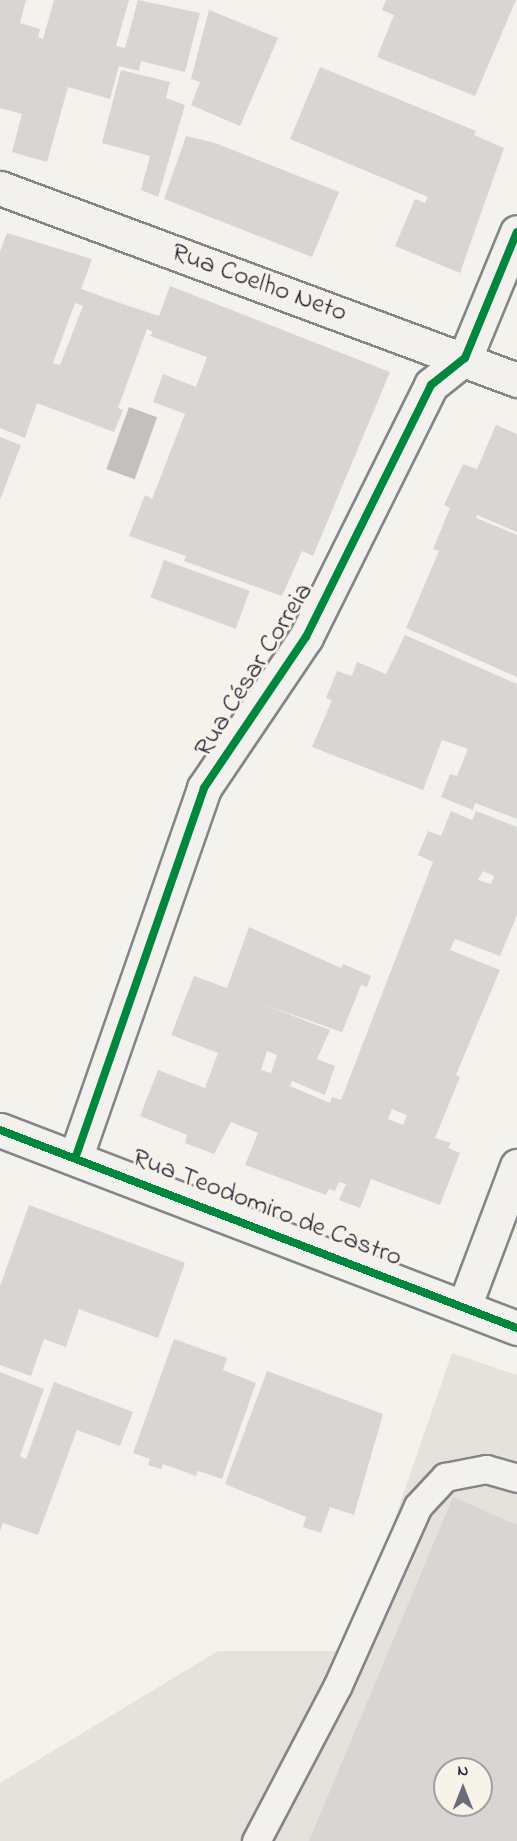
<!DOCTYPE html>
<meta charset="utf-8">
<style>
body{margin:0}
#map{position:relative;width:517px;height:1841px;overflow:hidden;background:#f4f2ec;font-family:"Indie Flower",sans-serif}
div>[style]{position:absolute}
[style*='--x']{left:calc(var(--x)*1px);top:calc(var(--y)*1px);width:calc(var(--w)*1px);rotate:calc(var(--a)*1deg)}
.built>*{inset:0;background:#e5e2dc}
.water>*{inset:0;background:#c3c0c0;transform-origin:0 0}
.building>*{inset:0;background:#d7d6d3;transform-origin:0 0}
.roads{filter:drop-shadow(2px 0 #858486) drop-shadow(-2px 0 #858486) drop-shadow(0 2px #858486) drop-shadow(0 -2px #858486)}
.service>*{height:27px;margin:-13.5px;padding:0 13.5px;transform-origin:13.5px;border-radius:13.5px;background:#f2f1ed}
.minor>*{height:33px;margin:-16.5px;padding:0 16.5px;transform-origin:16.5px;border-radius:16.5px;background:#f2f1ed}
.tertiary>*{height:33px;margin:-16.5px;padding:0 16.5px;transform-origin:16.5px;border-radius:16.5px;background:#f2f1ed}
.cycleway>*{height:8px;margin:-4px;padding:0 4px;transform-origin:4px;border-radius:4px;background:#00873e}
span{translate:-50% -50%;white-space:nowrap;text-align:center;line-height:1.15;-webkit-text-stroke:6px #f7f3e8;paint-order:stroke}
.street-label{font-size:27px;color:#22223b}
.north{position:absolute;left:433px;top:1757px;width:60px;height:60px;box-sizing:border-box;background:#f7f3e8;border:2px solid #a29fa3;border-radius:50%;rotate:0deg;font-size:16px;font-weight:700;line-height:24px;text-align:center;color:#22223b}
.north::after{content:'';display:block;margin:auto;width:21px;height:27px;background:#6c6b79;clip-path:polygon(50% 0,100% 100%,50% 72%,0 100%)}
</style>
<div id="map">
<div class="built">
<i style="clip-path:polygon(evenodd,452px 1353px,517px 1375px,517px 1841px,0 1841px,0 1783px,218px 1651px,349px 1651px,452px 1353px,445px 1769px,481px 1769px,481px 1805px,445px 1805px,445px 1769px)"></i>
</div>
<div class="water">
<i style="left:129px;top:407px;width:30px;height:66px;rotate:20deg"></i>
</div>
<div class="building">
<i style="clip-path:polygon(0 0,26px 0,20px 23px,40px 29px,38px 37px,43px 39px,54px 0,129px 0,116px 46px,125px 48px,138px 0,200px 13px,185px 72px,141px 61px,139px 71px,119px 66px,110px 99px,68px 87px,47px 162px,12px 152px,22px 114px,0 108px)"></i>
<i style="clip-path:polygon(386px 0,516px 0,475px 96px,377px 57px,394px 15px,382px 10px)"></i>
<i style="clip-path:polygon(209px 10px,278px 38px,240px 126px,191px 105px,200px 82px,191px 79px)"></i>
<i style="clip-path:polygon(320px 67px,476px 131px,474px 135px,504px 148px,460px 273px,395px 246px,415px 199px,425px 203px,428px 197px,290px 139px)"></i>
<i style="clip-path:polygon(121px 70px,170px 82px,166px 98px,185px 105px,158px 197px,141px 190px,150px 156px,102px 143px)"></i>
<i style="clip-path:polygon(186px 136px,215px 143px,339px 192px,312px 257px,164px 199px)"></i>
<i style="clip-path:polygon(evenodd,7px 233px,92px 259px,81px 289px,120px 303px,159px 316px,170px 286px,390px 372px,313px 556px,302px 551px,282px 596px,184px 561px,186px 556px,129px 536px,145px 495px,152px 499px,185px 414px,153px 402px,163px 374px,196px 387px,207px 357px,150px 336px,153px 332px,147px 329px,118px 408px,123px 410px,114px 432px,37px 403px,25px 438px,0 428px,0 252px,7px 233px,75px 303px,83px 306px,60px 365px,53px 363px,75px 303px)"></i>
<i style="clip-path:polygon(496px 425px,517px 434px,517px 532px,477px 515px,476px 518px,517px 535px,517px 677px,406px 628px,439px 551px,433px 549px,450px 508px,444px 505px,463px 464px,477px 469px)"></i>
<i style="clip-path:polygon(0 437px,21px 445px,0 500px)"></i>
<i style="left:164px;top:560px;width:91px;height:40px;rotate:20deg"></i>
<i style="clip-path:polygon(405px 635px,517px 684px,517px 819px,475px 803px,473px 810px,441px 797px,450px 774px,457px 776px,468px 749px,442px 740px,423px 790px,312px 747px,332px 700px,326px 698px,337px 671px,352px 676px,357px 662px,386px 674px)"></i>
<i style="clip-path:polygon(evenodd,451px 811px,472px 820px,476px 811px,517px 827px,517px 915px,500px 956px,455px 939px,450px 950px,500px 970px,456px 1075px,460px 1077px,435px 1138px,451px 1143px,448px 1148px,460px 1153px,440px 1205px,371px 1179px,360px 1208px,339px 1200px,346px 1184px,339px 1182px,335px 1191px,329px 1189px,326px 1195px,245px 1165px,258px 1133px,231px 1122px,214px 1154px,185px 1143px,187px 1135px,140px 1116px,158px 1070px,205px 1088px,218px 1053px,171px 1035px,194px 976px,227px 988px,249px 927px,341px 968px,343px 964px,371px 976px,367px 987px,361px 985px,342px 1032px,262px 1004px,330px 1030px,317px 1059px,335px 1066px,325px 1095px,292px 1081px,290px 1086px,330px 1103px,332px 1097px,341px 1100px,433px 862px,418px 855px,428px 831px,441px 836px,451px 811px,483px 871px,494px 876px,491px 884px,478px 880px,483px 871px,451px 811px,267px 1051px,277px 1055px,271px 1073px,261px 1070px,267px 1051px,451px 811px,392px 1109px,407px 1115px,403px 1125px,388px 1119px,392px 1109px)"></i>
<i style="clip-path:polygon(29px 1205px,185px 1263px,158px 1338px,79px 1309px,66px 1347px,44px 1339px,31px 1376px,0 1365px,0 1286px)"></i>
<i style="clip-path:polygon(174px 1339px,227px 1358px,223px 1370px,256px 1383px,222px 1479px,198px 1471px,196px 1476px,163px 1464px,161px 1469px,148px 1465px,150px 1459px,133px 1453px)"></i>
<i style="clip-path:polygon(267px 1371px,383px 1414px,354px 1515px,330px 1507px,321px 1533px,303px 1527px,306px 1517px,225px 1484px)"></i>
<i style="clip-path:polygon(0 1372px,44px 1389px,20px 1456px,26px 1459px,54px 1382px,133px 1412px,120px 1446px,77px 1430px,38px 1535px,3px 1523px,0 1531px)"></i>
<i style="clip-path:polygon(evenodd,453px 1497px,517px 1525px,517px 1841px,309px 1841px,453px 1497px,445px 1769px,481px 1769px,481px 1805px,445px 1805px,445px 1769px)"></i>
</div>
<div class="roads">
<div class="service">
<i style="--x:256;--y:1841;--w:174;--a:-62.3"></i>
<i style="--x:337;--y:1687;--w:198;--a:-65.9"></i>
<i style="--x:418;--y:1506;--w:40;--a:-47"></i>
<i style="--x:445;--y:1477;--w:42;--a:-11"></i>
<i style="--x:486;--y:1469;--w:32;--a:16"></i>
</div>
<div class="minor">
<i style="--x:0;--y:188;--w:552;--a:20.37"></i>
<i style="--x:76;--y:1156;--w:390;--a:-70.8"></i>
<i style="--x:204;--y:788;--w:182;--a:-56"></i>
<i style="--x:306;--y:637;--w:281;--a:-63.6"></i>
<i style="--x:431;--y:385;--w:43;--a:-38.5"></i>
<i style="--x:465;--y:358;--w:136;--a:-67.6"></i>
<i style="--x:464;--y:1307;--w:151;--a:-69.4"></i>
</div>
<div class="tertiary">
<i style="--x:0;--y:1130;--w:554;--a:20.96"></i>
</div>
</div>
<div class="cycleway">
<i style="--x:0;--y:1130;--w:554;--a:20.96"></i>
<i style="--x:76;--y:1156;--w:390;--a:-70.8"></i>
<i style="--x:204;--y:788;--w:182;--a:-56"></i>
<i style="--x:306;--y:637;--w:281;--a:-63.6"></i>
<i style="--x:431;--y:385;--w:43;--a:-38.5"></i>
<i style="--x:465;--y:358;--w:136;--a:-67.6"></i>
</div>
<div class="street-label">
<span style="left:259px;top:283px;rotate:20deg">Rua Coelho Neto</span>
<span style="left:254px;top:670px;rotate:-58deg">Rua César Correia</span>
<span style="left:267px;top:1208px;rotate:21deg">Rua Teodomiro de Castro</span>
</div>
<div class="north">N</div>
</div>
